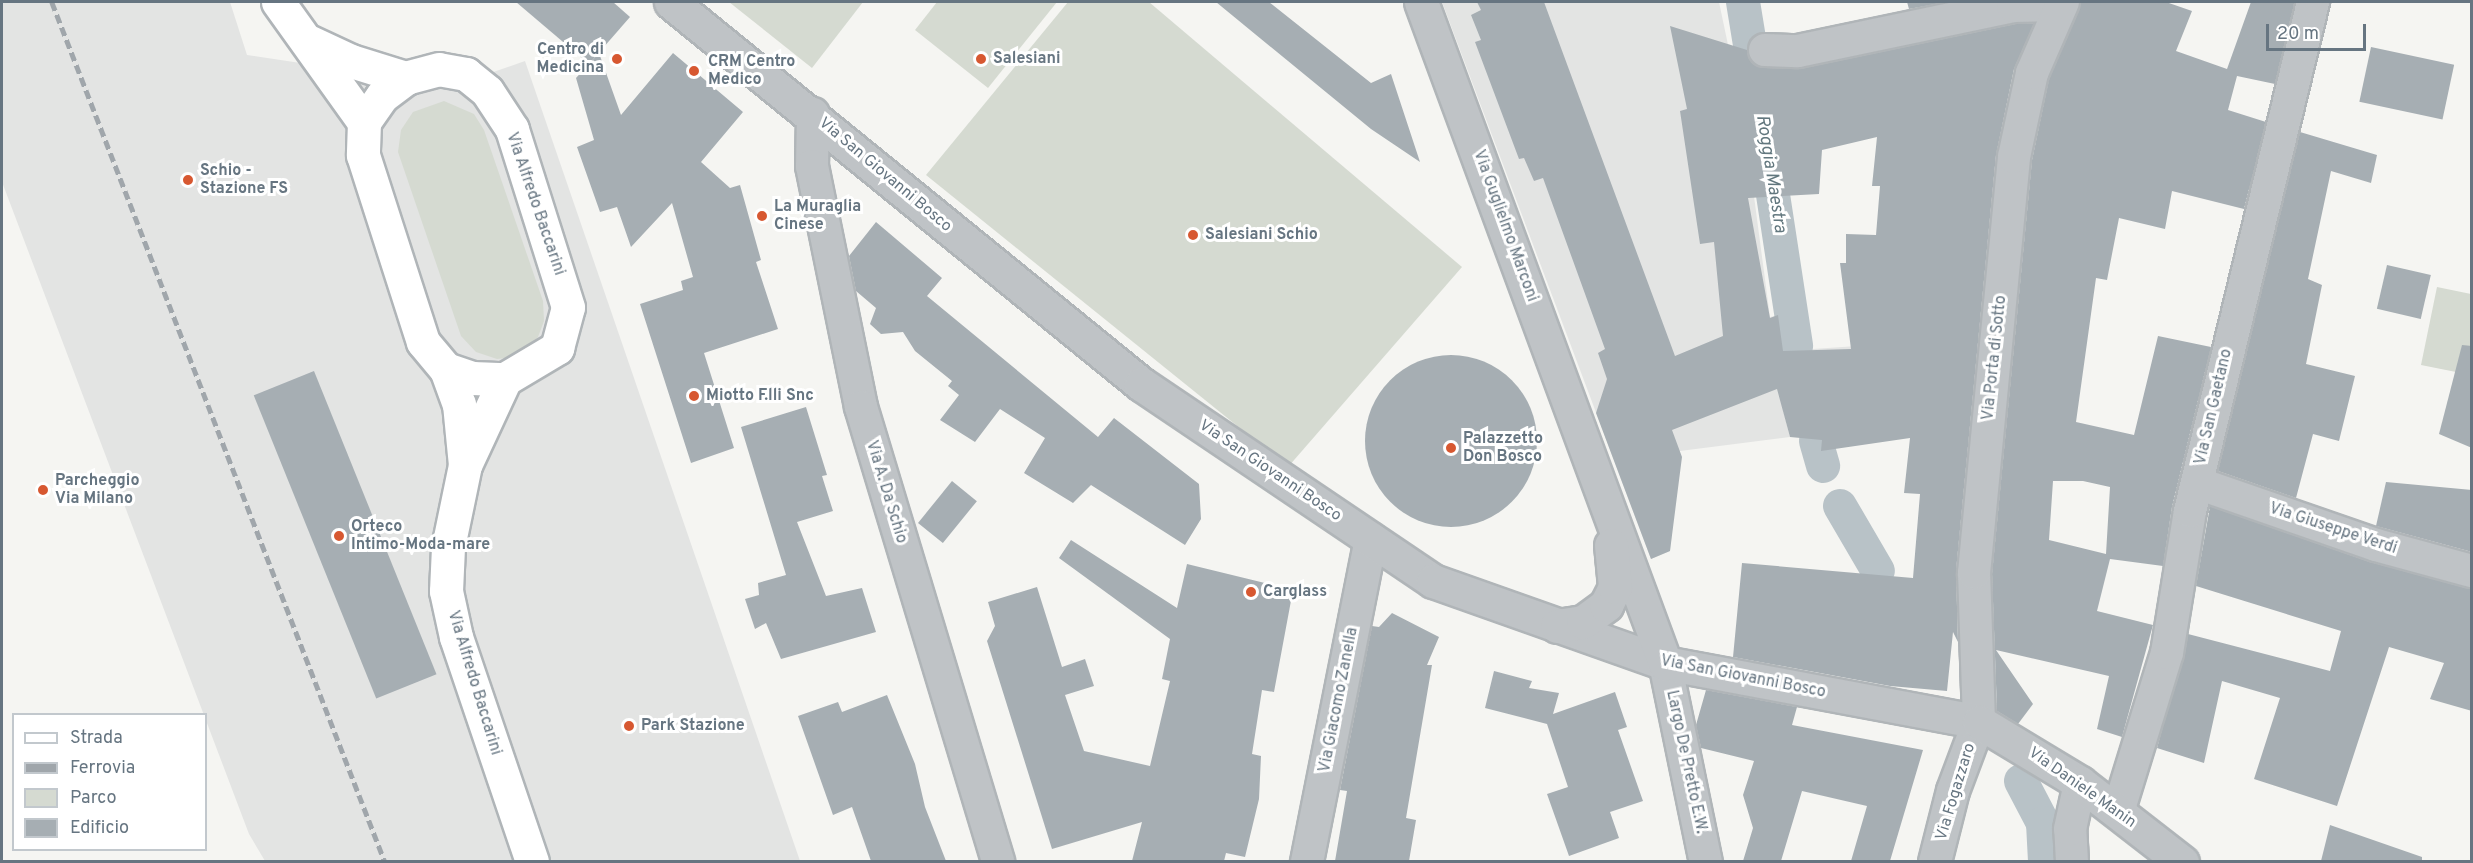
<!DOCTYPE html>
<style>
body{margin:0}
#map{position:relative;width:2473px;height:863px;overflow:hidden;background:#f5f5f2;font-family:Overpass,sans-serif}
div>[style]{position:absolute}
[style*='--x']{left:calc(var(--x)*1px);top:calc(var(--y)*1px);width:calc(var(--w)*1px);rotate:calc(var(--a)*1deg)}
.built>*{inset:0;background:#e3e4e3}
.green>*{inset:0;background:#d5dad1}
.canal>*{height:34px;margin:-17px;padding:0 17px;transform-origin:17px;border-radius:17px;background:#b8c2c7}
.building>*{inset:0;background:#a6aeb3;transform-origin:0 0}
.round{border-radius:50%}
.roads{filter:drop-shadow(2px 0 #b0b5b8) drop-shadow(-2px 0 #b0b5b8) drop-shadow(0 2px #b0b5b8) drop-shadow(0 -2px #b0b5b8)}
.minor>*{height:32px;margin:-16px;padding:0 16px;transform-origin:16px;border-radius:16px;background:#bfc3c6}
.tertiary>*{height:33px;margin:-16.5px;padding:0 16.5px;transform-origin:16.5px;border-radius:16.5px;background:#bfc3c6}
.primary>*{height:33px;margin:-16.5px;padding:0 16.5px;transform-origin:16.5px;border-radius:16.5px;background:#fff}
.rail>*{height:4.5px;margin-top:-2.25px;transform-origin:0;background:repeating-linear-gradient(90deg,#a0a6ab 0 9px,transparent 0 13.5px)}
.dots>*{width:16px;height:16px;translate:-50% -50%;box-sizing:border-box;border:3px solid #fff;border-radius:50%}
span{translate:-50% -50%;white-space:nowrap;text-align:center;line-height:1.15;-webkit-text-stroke:6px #fff;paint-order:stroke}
.poi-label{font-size:16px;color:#667581;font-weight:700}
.right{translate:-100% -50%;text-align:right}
.left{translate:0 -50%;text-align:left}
.street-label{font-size:16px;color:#667581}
.water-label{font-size:18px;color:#62777e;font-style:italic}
.frame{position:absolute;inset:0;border:3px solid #667581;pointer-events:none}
.legend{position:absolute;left:12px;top:713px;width:195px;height:138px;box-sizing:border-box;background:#fff;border:2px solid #c2c8cd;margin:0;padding:8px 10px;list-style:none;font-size:18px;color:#667581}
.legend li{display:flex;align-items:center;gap:12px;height:30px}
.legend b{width:30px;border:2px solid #c2c8cd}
.scale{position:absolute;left:2266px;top:24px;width:100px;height:27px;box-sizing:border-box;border:3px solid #667581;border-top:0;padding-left:8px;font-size:18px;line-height:21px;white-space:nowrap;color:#667581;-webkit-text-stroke:4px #fff;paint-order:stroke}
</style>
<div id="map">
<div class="built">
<i style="clip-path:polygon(2px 2px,230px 2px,247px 55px,453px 86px,525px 61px,800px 861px,265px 861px,249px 834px,2px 182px)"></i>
<i style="clip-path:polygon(1442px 2px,1719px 2px,1744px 121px,1770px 317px,1778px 315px,1783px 351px,1902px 343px,1783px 410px,1790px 437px,1680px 451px,1670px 551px,1651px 559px)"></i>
</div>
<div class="green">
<i style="clip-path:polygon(729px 2px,863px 2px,812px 68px)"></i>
<i style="clip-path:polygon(937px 2px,1057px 2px,988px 88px,915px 30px)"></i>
<i style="clip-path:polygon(1068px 2px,1149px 2px,1462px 267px,1288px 467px,926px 175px)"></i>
<i style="clip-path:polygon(444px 101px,474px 114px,484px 130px,543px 301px,544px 321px,538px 337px,528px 349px,513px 357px,497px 359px,476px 352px,461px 336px,398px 152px,401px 130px,413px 112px)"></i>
<i style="clip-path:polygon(2437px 287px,2471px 294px,2471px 375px,2421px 365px)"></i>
</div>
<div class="canal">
<i style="--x:1743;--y:2;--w:93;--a:80.7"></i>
<i style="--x:1766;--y:149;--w:199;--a:81.3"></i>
<i style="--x:1816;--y:441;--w:26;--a:74"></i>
<i style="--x:1840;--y:506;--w:75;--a:59.7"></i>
<i style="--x:2021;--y:781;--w:47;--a:62.4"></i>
<i style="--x:2043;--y:823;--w:39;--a:87"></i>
</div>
<div class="building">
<i style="clip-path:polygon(516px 2px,613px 2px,630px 17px,589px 64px)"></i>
<i style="clip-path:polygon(1216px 2px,1269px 2px,1371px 83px,1391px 74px,1420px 162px,1371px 129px)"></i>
<i style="clip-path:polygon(evenodd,1477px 2px,1544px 2px,1675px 356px,1723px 336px,1714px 242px,1700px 244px,1680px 111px,1687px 109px,1670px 26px,1747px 50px,1756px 66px,1798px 69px,2015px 24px,2034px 24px,2014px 69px,1996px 155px,1956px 571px,1958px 642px,1953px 632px,1947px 691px,1890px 686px,1733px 657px,1742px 563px,1913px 578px,1920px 494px,1904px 493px,1910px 438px,1821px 451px,1822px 440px,1790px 437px,1777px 389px,1672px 430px,1682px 457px,1670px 551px,1651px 559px,1596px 413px,1607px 379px,1598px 353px,1605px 349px,1543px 178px,1534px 181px,1524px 158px,1519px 159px,1475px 42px,1481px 40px,1471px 15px,1481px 10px,1477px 2px,1877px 137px,1872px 186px,1880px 186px,1876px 235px,1846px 234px,1846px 263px,1840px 263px,1851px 349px,1783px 351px,1778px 315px,1770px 318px,1748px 198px,1819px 194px,1822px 150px,1877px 137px)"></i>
<i style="clip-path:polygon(1907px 2px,1947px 2px,1909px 9px)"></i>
<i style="clip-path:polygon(evenodd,2081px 2px,2166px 2px,2192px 11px,2176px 51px,2227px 69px,2251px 2px,2295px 2px,2275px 84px,2237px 76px,2228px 110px,2266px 122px,2244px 209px,2172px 191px,2165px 229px,2119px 218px,2107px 280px,2096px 278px,2076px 422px,2134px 435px,2158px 336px,2211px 347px,2172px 507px,2163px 566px,2110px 559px,2097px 611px,2153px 625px,2122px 737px,2097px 729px,2109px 676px,1996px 650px,2033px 704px,2018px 724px,1997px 711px,1992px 574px,2032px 160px,2049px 79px,2081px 2px,2053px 481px,2083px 481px,2110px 487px,2106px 554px,2049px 540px,2053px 481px)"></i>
<i style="left:2371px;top:47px;width:85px;height:56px;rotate:12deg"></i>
<i style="clip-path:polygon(599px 53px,621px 115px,673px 53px,743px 112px,701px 162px,730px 188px,740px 185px,761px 260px,756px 262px,778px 329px,704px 353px,734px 448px,691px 463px,640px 304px,683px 290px,681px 281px,693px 277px,672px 203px,631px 247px,617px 207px,600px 212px,577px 147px,594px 140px,576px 78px)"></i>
<i style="clip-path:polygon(2300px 132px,2377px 155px,2371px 183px,2331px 171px,2308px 279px,2322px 285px,2306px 364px,2355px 376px,2339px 441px,2313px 434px,2296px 498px,2218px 471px)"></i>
<i style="clip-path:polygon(876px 222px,942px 278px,927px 296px,1098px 437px,1114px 418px,1199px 484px,1201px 519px,1185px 545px,1091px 485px,1073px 503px,1024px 473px,1045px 438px,1000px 409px,975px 442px,940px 420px,959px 395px,948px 386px,952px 381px,915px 351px,903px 332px,881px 334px,870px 324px,876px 308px,856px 291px,849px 256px)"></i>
<i style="left:2387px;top:265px;width:45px;height:45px;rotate:13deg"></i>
<i style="clip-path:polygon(2462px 345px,2472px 346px,2472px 448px,2439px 434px)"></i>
<i class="round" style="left:1365px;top:355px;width:172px;height:172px"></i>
<i style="left:314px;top:371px;width:327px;height:65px;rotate:68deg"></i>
<i style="clip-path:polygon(806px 407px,827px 475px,822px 476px,833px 511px,797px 522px,826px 596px,862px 588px,876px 632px,781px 659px,766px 623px,755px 629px,745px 599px,759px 595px,758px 583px,786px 575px,741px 427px)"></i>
<i style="left:952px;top:481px;width:32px;height:54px;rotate:39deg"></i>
<i style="clip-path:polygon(2386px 482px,2472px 490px,2472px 552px,2376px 526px)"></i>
<i style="clip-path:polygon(2210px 506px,2370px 562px,2472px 588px,2472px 711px,2430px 699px,2444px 663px,2389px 647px,2337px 806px,2254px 779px,2280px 698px,2222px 681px,2204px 763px,2157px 748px,2188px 634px,2330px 671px,2341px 631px,2196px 586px)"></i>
<i style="clip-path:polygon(1071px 540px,1177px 608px,1187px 564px,1293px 590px,1274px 692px,1262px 690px,1252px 754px,1261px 756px,1259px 799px,1245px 857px,1226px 853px,1224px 861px,1132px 861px,1142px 822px,1052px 849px,987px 641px,995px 626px,988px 602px,1037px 587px,1062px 667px,1085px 659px,1094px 686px,1065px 695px,1084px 751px,1150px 766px,1170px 681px,1162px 679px,1170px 639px,1059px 558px)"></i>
<i style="clip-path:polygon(1392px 613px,1439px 637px,1427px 665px,1432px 665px,1406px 818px,1416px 820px,1409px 861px,1335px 861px,1347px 791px,1340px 790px,1372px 626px,1379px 627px)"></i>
<i style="clip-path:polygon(1494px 671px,1532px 681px,1529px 688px,1559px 693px,1553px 714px,1615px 692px,1627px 727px,1618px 730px,1643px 801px,1610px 812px,1619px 838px,1569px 856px,1547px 794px,1568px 787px,1547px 724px,1485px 708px)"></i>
<i style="clip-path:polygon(1706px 690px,1797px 707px,1792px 725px,1923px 750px,1890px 861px,1851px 861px,1867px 806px,1802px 791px,1781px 861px,1743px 861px,1753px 828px,1743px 795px,1754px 761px,1701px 748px,1696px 725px)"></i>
<i style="clip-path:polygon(887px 695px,915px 764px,925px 807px,946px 861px,871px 861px,852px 807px,833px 815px,798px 716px,838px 702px,842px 712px)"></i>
<i style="clip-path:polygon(2330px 825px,2422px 857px,2422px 861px,2321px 861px)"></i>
</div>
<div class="roads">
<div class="minor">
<i style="--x:1765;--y:50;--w:33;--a:2"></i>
<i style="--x:1798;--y:51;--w:220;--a:-11.8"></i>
<i style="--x:2013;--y:6;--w:47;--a:-1.2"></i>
<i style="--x:813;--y:114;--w:52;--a:91.1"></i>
<i style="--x:812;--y:166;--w:246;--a:78.5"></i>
<i style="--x:861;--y:407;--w:475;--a:73.2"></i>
<i style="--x:2197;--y:483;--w:189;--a:19.1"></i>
<i style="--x:2376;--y:545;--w:99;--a:15.2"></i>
<i style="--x:1665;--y:663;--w:203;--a:78.4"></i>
<i style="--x:2118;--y:812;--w:166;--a:-72.9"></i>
<i style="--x:2167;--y:653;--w:144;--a:-80.8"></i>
<i style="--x:2190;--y:511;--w:524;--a:-76.41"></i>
<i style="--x:1307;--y:862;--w:329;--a:-78.8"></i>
<i style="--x:1935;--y:862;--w:73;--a:-75.8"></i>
<i style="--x:1953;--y:791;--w:74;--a:-69.4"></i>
<i style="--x:1979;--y:722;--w:149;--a:-91.9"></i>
<i style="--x:1974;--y:573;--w:418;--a:-84.5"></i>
<i style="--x:2014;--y:157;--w:86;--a:-77.9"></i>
<i style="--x:2032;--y:73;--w:77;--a:-66.4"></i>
<i style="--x:2072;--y:862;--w:33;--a:-93"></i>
<i style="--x:2070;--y:829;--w:47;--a:-77.7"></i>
</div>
<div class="tertiary">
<i style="--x:671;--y:2;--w:606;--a:39.1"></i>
<i style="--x:1141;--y:384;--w:352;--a:34"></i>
<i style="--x:1433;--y:581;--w:246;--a:19.5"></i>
<i style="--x:1665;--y:663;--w:319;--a:10.6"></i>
<i style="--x:1979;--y:722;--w:118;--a:31.1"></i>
<i style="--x:2080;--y:783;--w:129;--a:37.8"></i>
<i style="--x:1421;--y:2;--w:705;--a:69.74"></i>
<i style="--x:1557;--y:626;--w:26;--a:-9"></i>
<i style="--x:1583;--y:622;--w:29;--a:-36"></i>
<i style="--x:1606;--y:605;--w:20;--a:-63"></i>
<i style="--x:1615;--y:587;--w:42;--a:-95.4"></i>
</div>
<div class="primary">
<i style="--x:278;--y:2;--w:148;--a:54.4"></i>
<i style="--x:310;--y:42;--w:45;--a:24.9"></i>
<i style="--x:351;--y:61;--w:58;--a:17.2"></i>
<i style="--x:446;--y:369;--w:28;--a:19"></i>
<i style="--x:472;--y:378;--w:33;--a:2"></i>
<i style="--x:505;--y:379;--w:61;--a:-30.8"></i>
<i style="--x:557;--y:348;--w:42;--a:-75"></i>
<i style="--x:568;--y:307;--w:187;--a:-107.5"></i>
<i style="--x:512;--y:129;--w:45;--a:-123.3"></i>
<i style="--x:487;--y:91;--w:27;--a:-141"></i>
<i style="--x:466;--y:74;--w:27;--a:-170"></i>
<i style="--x:439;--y:69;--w:34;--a:165"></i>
<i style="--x:406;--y:78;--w:30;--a:143"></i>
<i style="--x:382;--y:96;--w:32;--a:125"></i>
<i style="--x:364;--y:122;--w:33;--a:92"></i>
<i style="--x:363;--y:155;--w:196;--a:72.2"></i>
<i style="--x:423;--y:342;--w:35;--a:50"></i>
<i style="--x:446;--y:369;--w:37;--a:70"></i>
<i style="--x:459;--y:404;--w:61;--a:84.4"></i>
<i style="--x:505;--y:379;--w:95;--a:114.9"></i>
<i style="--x:465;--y:465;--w:84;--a:101.7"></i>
<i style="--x:448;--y:547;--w:44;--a:92.6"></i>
<i style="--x:446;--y:591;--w:47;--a:77.7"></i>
<i style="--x:456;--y:637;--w:237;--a:71.3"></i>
</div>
</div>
<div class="rail">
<i style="--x:52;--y:2;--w:922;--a:68.83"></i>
</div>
<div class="dots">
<i style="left:617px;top:59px;background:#d75831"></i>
<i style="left:981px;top:59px;background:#d75831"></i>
<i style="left:694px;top:71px;background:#d75831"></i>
<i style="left:188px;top:180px;background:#d75831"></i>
<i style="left:762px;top:216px;background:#d75831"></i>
<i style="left:1193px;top:235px;background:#d75831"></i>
<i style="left:694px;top:396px;background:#d75831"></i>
<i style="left:1451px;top:448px;background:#d75831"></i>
<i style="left:43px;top:490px;background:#d75831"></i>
<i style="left:339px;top:536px;background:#d75831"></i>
<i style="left:1251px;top:592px;background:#d75831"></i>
<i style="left:629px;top:726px;background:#d75831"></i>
</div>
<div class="poi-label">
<span class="right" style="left:604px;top:59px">Centro di<br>Medicina</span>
<span class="left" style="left:993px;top:59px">Salesiani</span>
<span class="left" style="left:708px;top:71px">CRM Centro<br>Medico</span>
<span class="left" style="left:200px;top:180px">Schio -<br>Stazione FS</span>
<span class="left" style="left:774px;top:216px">La Muraglia<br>Cinese</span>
<span class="left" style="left:1205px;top:235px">Salesiani Schio</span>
<span class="left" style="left:706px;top:396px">Miotto F.lli Snc</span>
<span class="left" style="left:1463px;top:448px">Palazzetto<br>Don Bosco</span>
<span class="left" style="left:55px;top:490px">Parcheggio<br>Via Milano</span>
<span class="left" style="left:351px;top:536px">Orteco<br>Intimo-Moda-mare</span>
<span class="left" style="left:1263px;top:592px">Carglass</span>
<span class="left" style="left:641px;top:726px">Park Stazione</span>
</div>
<div class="street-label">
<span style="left:885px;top:175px;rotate:40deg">Via San Giovanni Bosco</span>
<span style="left:535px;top:204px;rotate:71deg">Via Alfredo Baccarini</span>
<span style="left:1505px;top:226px;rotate:70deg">Via Guglielmo Marconi</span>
<span style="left:1995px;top:358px;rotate:-84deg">Via Porta di Sotto</span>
<span style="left:2214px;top:407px;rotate:-77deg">Via San Gaetano</span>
<span style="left:1270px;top:471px;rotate:34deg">Via San Giovanni Bosco</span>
<span style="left:886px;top:492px;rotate:73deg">Via A. Da Schio</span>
<span style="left:2333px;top:529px;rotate:18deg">Via Giuseppe Verdi</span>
<span style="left:1743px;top:677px;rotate:11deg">Via San Giovanni Bosco</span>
<span style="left:474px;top:683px;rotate:73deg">Via Alfredo Baccarini</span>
<span style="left:1339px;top:700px;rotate:-79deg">Via Giacomo Zanella</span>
<span style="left:1686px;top:762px;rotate:78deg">Largo De Pretto E.W.</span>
<span style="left:2082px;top:788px;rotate:35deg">Via Daniele Manin</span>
<span style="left:1956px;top:792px;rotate:-73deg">Via Fogazzaro</span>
</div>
<div class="water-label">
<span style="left:1770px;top:174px;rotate:81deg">Roggia Maestra</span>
</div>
<div class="frame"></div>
<ul class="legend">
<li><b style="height:8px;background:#fff"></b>Strada</li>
<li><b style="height:8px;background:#a0a6ab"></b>Ferrovia</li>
<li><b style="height:16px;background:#d5dad1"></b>Parco</li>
<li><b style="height:16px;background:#a6aeb3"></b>Edificio</li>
</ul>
<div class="scale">20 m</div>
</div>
